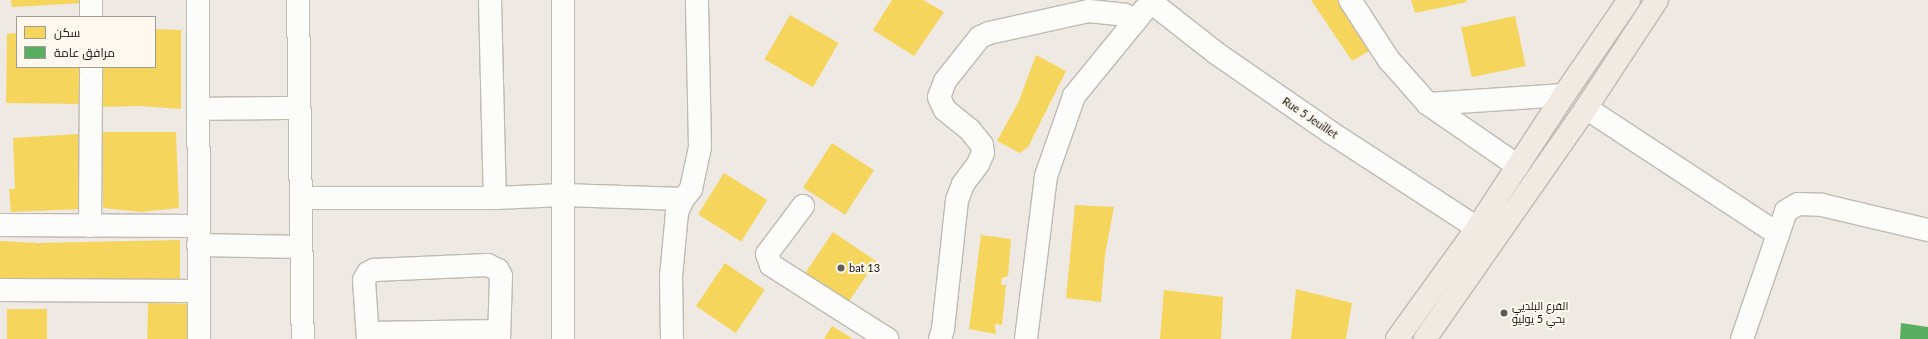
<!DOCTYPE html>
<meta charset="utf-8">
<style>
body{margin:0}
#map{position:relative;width:1928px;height:339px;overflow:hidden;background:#eee9e2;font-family:Lato,Cairo,sans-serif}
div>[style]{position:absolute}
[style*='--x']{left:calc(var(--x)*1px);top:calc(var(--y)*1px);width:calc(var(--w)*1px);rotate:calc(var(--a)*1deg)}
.homes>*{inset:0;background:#f6d55c;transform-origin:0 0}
.public>*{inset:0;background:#5aae61}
.roads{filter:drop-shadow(1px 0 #bebab4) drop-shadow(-1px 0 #bebab4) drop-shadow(0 1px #bebab4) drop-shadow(0 -1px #bebab4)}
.minor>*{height:22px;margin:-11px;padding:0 11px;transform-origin:11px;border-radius:11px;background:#fcfcfb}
.major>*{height:22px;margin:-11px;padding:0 11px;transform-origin:11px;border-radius:11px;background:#f0eae2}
.dots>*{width:11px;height:11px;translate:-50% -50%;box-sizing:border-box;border:2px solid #fef8ef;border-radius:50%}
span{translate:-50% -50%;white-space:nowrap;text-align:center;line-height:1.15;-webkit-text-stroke:4px #fef8ef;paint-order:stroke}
.street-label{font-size:11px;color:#120f0a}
.poi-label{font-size:11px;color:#120f0a}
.left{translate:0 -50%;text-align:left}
.legend{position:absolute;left:16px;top:16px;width:140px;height:52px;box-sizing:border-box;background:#fef8ef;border:1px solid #a09b93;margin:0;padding:5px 7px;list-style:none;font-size:12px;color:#120f0a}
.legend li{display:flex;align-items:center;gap:8px;height:20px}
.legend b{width:20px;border:1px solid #a09b93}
</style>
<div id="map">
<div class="homes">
<i style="clip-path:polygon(11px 0,83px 0,83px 3px,12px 7px)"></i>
<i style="clip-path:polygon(892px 0,923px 0,944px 12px,914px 56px,873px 30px)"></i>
<i style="clip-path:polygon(1311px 0,1342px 0,1376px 47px,1352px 61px)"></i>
<i style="clip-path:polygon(1411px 0,1466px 0,1467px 2px,1415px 13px)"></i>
<i style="left:790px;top:15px;width:56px;height:51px;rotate:30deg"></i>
<i style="left:1515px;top:16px;width:51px;height:55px;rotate:78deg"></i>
<i style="clip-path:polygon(155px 29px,181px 30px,181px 109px,141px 106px,102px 107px,102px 67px,155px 67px)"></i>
<i style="clip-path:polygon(17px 33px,17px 67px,81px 67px,80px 104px,6px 103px,7px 34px)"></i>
<i style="clip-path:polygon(1036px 55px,1066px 71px,1028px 147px,1020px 153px,997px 141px,1019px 101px)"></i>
<i style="clip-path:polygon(103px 132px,176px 132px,179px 208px,141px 212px,103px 208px)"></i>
<i style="clip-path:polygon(78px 134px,82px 209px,11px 212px,9px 189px,15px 189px,13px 138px)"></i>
<i style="left:832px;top:143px;width:50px;height:53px;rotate:33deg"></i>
<i style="left:724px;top:173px;width:51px;height:49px;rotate:32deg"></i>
<i style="clip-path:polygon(1075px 205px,1114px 207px,1105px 255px,1101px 302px,1066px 298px)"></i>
<i style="left:833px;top:232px;width:52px;height:51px;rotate:34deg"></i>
<i style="clip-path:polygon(981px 235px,1011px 239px,1008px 276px,1002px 278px,1001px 285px,1006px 285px,1002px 325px,995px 324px,996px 334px,969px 329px)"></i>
<i style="clip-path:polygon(180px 240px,180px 282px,0 281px,0 241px,38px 243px)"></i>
<i style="left:725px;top:263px;width:48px;height:52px;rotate:34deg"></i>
<i style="clip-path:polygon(1296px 289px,1352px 303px,1346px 339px,1291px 339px)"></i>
<i style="clip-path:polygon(1164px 290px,1223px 297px,1221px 339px,1160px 339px)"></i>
<i style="left:148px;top:303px;width:41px;height:36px;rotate:1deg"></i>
<i style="left:7px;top:309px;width:40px;height:30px"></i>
<i style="clip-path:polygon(832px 326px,853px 339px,824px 339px)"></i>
</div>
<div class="public">
<i style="clip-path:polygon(1901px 323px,1928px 327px,1928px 339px,1900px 339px)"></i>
</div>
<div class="roads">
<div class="minor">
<i style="--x:198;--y:0;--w:339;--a:89.8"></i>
<i style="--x:298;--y:0;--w:339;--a:89.2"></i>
<i style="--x:490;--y:0;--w:198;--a:88.6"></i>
<i style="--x:1350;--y:0;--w:72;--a:57"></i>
<i style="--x:1389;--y:60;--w:59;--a:48.4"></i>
<i style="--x:1428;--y:104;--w:109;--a:34.6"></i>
<i style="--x:1151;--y:2;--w:83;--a:38.1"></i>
<i style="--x:1216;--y:53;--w:139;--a:34.7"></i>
<i style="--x:1330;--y:132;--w:176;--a:33.1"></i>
<i style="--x:91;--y:17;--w:17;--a:-90"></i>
<i style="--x:1428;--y:104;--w:136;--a:-3.8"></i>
<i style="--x:1586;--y:108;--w:230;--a:33.3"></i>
<i style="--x:198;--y:109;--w:101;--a:-0.6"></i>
<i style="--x:301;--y:198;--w:194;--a:0"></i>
<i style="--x:495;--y:198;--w:68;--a:-2.5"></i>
<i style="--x:563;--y:195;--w:120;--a:1.9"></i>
<i style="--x:803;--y:206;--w:60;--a:126.9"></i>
<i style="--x:767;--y:254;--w:12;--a:70"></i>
<i style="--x:771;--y:265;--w:138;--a:32.5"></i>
<i style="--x:0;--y:225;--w:198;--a:0.3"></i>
<i style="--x:90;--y:226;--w:159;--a:-89.6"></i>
<i style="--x:198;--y:245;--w:103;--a:1.1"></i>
<i style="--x:0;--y:290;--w:198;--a:0.3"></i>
<i style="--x:368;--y:333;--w:131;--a:-0.9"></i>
<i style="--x:368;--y:339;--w:59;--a:-93.9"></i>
<i style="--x:364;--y:280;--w:8;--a:-60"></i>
<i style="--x:368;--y:273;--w:7;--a:-27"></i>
<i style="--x:374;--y:270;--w:114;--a:-2.5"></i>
<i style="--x:488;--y:265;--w:11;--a:27"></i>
<i style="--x:498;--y:270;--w:7;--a:63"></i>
<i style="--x:501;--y:276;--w:63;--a:91.8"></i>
<i style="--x:563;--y:339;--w:339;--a:-90"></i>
<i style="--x:672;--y:339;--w:62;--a:-90.9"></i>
<i style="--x:671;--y:277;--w:65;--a:-84.7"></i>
<i style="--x:677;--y:212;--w:14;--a:-65"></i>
<i style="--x:683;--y:199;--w:13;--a:-51"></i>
<i style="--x:691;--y:189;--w:43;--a:-77.9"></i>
<i style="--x:700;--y:147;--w:147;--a:-91.2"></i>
<i style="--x:940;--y:339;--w:10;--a:-73"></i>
<i style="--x:943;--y:329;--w:130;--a:-83.8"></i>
<i style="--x:957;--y:200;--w:17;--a:-69"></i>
<i style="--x:963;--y:184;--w:25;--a:-53"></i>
<i style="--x:978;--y:164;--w:12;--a:-66"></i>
<i style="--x:983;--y:153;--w:8;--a:-97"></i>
<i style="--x:982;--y:145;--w:19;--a:-129"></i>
<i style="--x:970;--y:130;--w:32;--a:-141"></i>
<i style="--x:945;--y:110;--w:14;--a:-115"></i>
<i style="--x:939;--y:97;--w:17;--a:-69"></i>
<i style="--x:945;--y:81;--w:56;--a:-51.5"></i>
<i style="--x:980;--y:37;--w:10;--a:-24"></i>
<i style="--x:989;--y:33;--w:102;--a:-12.4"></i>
<i style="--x:1089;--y:11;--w:36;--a:6"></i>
<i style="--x:1125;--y:15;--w:12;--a:31"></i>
<i style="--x:1026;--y:339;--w:164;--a:-83"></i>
<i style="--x:1046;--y:176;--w:85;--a:-70.7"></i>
<i style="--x:1074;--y:96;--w:112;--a:-50.8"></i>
<i style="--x:1742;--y:339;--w:135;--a:-71"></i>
<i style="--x:1786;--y:211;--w:14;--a:-30"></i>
<i style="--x:1798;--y:204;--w:24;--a:2"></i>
<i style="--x:1822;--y:205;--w:109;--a:13.3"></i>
</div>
<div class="major">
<i style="--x:1397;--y:339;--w:137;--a:-54.2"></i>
<i style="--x:1477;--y:228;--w:159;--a:-56.8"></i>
<i style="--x:1564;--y:95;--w:115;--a:-55.6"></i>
<i style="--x:1425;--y:339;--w:282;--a:-55.1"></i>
<i style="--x:1586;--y:108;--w:129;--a:-56.7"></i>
</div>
</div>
<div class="dots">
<i style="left:841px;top:268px;background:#5f5b56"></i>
<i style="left:1504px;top:313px;background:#5f5b56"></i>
</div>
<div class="street-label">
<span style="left:1310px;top:118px;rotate:34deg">Rue 5 Jeuillet</span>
</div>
<div class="poi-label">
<span class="left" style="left:849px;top:268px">bat 13</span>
<span class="left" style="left:1512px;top:313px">الفرع البلديي<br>بحي 5 يوليو</span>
</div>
<ul class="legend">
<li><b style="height:11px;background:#f6d55c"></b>سكن</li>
<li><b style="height:11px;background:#5aae61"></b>مرافق عامة</li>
</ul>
</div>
